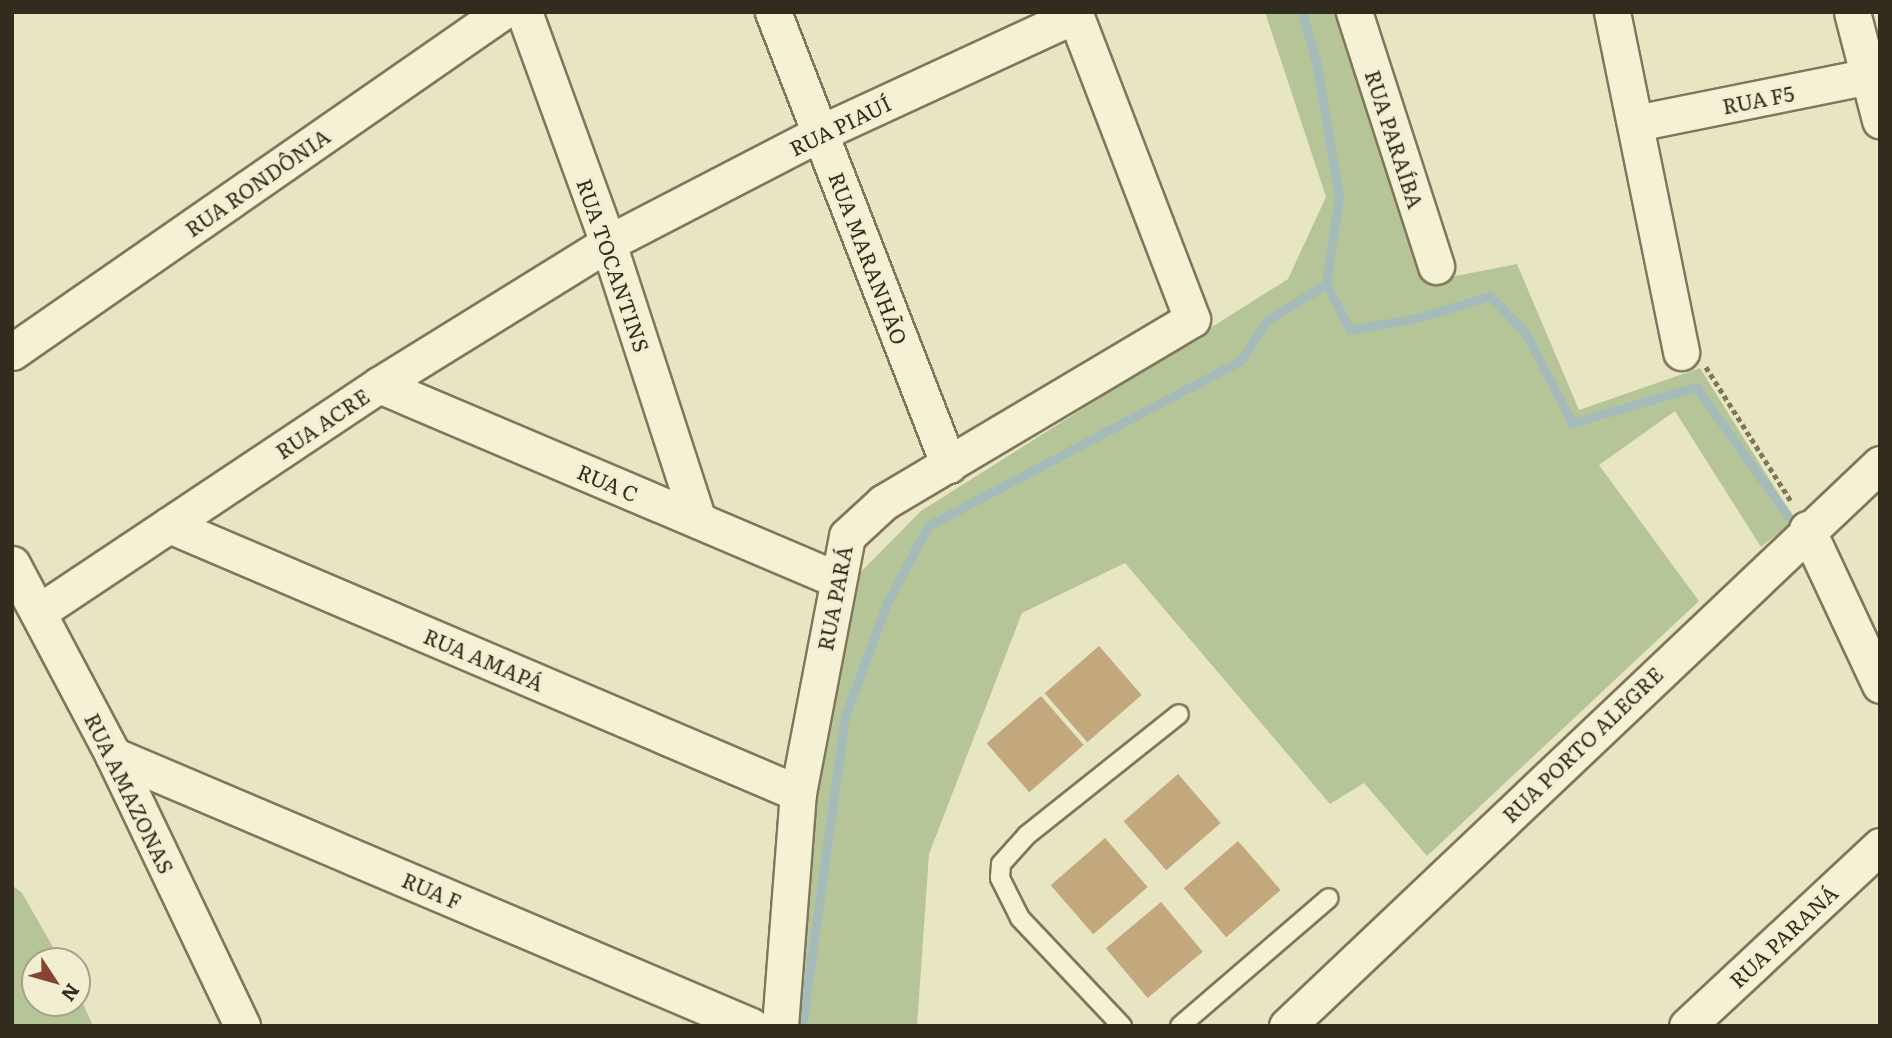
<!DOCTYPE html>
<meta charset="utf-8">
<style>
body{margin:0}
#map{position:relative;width:1892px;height:1038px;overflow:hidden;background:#e8e5c2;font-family:Literata,serif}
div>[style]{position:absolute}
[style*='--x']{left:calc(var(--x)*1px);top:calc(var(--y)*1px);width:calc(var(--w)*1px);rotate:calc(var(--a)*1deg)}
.green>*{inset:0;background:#b6c598}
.stream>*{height:9px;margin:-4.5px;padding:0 4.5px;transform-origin:4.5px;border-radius:4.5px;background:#a4bbba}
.building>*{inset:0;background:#c2a87c;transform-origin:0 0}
.path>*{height:4.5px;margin-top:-2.25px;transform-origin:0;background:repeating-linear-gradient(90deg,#80775b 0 5px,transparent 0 8.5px)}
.roads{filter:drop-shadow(2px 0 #80775b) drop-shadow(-2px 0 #80775b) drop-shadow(0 2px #80775b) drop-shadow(0 -2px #80775b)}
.service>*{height:18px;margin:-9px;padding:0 9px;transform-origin:9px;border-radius:9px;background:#f4f1d4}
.minor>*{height:35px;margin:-17.5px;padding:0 17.5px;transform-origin:17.5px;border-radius:17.5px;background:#f4f1d4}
span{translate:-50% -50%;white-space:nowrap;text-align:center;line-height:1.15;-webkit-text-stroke:5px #f1eed1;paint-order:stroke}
.street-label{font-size:21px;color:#322c1e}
.frame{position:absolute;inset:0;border:14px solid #322c1e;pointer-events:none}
.north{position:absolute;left:21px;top:947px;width:70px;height:70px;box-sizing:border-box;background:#f1eed1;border:2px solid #a5a089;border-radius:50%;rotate:126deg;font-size:19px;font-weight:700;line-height:28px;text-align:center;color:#322c1e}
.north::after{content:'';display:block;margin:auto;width:24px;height:32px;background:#884432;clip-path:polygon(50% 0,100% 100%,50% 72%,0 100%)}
</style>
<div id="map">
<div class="green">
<i style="clip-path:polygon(1265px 12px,1339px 12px,1425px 282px,1517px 264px,1579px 410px,1700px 368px,1795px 520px,1761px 547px,1675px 411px,1599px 465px,1699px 601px,1427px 856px,1364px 783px,1330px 804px,1125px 563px,1022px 613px,929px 854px,917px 1026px,789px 1026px,844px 589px,921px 511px,1288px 279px,1326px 197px)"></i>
<i style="clip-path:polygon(12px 885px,22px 893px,61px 961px,35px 961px,35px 1003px,77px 1003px,77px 990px,93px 1026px,12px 1026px)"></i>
</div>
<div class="stream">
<i style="--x:1326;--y:284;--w:52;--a:62.4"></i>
<i style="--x:1350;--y:330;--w:68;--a:-10.2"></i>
<i style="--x:1417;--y:318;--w:76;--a:-16.8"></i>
<i style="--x:1490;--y:296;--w:50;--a:45.8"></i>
<i style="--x:1525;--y:332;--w:102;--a:62.7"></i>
<i style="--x:1572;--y:423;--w:129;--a:-16.2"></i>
<i style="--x:1696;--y:387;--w:158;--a:54.5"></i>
<i style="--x:802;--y:1026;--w:313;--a:-82.1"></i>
<i style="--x:845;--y:716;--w:121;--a:-69.6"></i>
<i style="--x:887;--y:603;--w:87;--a:-62"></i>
<i style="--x:928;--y:526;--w:354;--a:-27.9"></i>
<i style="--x:1241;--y:360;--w:48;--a:-57"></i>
<i style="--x:1267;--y:320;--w:69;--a:-31.4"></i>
<i style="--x:1326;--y:284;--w:89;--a:-81.6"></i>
<i style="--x:1339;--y:196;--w:136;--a:-99.7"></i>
<i style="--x:1316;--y:62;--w:52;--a:-105.6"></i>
</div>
<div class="building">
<i style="left:1099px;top:646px;width:65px;height:72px;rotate:49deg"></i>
<i style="left:1041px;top:696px;width:65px;height:72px;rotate:49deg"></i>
<i style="left:1178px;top:774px;width:65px;height:72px;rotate:49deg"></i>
<i style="left:1105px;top:838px;width:65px;height:72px;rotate:49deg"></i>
<i style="left:1238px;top:841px;width:65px;height:72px;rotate:49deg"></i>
<i style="left:1161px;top:902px;width:65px;height:72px;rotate:50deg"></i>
</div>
<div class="path">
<i style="--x:1706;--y:367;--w:159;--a:57.6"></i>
</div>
<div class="roads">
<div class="service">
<i style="--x:1122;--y:1026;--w:149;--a:-133.4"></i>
<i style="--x:1020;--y:918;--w:45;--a:-116.6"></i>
<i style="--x:1000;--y:878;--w:14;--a:-86"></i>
<i style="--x:1001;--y:864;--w:39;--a:-48"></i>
<i style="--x:1027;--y:835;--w:194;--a:-38.5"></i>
<i style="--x:1180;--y:1026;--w:196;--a:-40.7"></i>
</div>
<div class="minor">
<i style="--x:524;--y:12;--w:246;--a:70"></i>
<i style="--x:608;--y:243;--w:291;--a:72"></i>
<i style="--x:773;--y:12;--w:486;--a:68.8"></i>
<i style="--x:1354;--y:12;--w:267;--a:72.1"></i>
<i style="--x:1612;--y:12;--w:347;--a:78.5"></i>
<i style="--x:1852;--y:12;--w:112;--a:75.5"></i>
<i style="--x:1636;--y:123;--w:249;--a:-11.4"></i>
<i style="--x:12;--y:352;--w:596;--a:-34.76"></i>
<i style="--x:379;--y:385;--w:496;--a:23"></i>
<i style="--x:169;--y:525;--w:684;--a:23.08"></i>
<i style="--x:1807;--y:529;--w:172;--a:64.9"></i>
<i style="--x:12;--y:564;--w:216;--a:62.1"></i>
<i style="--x:113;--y:755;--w:300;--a:64.5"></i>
<i style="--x:40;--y:611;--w:407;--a:-33.7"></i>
<i style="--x:379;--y:385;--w:269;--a:-31.8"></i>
<i style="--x:608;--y:243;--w:239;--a:-27.4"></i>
<i style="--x:820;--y:133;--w:281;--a:-24.8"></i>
<i style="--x:113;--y:755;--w:693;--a:23.01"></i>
<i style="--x:780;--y:1026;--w:234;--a:-85.6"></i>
<i style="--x:798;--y:793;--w:262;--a:-79.2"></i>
<i style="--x:847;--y:536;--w:50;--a:-42.6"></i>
<i style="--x:884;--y:502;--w:358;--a:-30.7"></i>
<i style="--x:1192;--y:319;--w:329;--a:-111"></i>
<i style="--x:1287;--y:1026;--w:817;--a:-43.46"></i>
<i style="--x:1687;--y:1026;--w:264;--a:-43"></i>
</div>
</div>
<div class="street-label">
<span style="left:1758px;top:99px;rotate:-11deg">RUA F5</span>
<span style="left:840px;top:125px;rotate:-26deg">RUA PIAUÍ</span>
<span style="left:1395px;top:139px;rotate:72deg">RUA PARAÍBA</span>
<span style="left:257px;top:182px;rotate:-35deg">RUA RONDÔNIA</span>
<span style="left:869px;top:258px;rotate:69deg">RUA MARANHÃO</span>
<span style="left:614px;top:265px;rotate:71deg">RUA TOCANTINS</span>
<span style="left:322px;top:423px;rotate:-34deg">RUA ACRE</span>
<span style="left:608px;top:482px;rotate:23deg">RUA C</span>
<span style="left:834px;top:598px;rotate:-79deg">RUA PARÁ</span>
<span style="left:484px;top:659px;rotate:23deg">RUA AMAPÁ</span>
<span style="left:1582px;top:744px;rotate:-44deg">RUA PORTO ALEGRE</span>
<span style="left:130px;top:793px;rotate:64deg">RUA AMAZONAS</span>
<span style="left:432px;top:890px;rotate:23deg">RUA F</span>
<span style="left:1783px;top:936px;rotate:-43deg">RUA PARANÁ</span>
</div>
<div class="frame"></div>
<div class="north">N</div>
</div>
